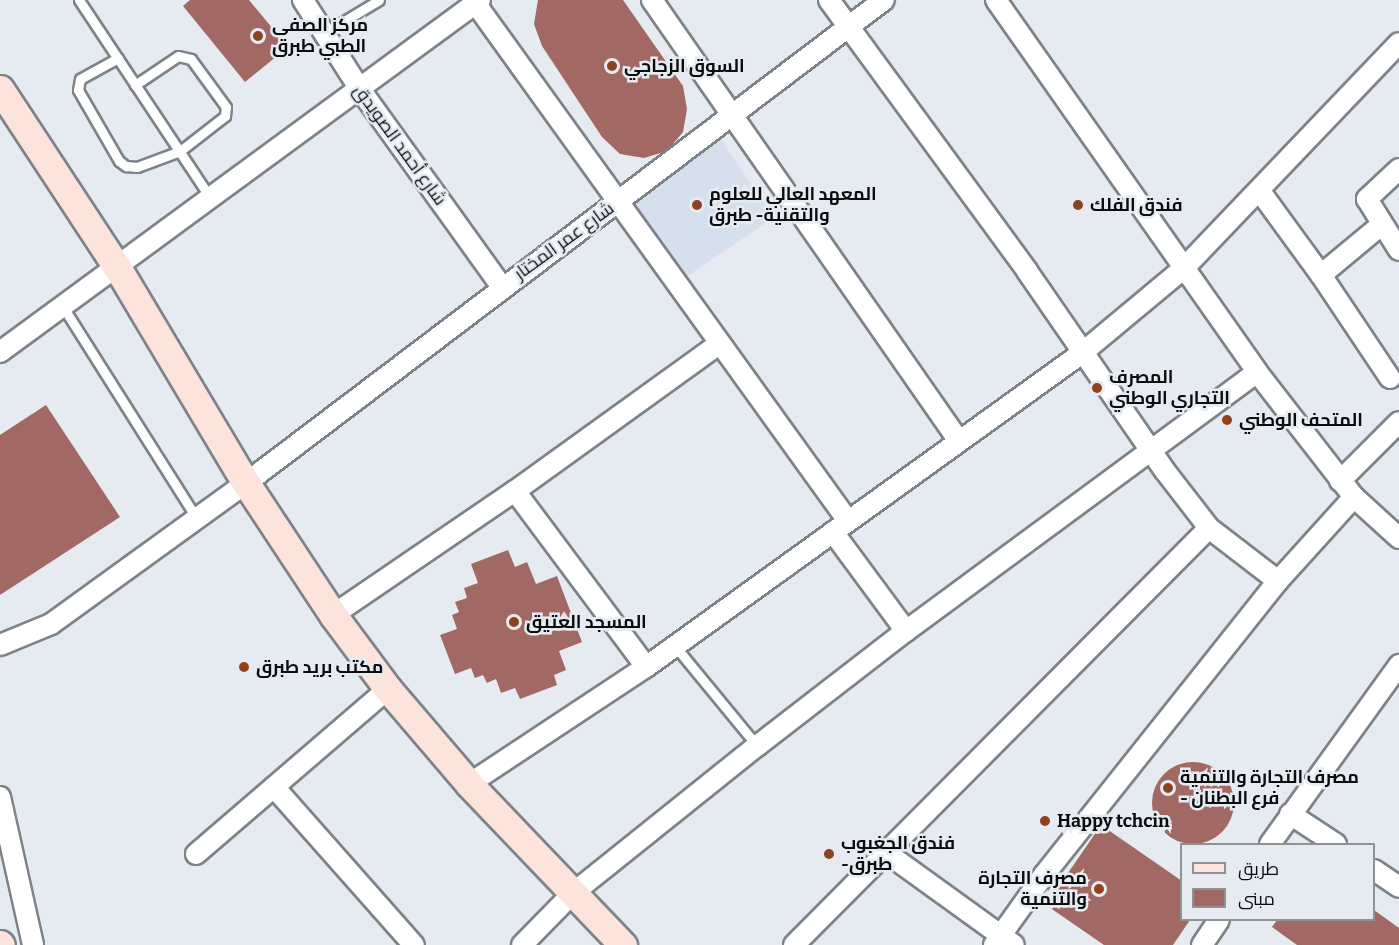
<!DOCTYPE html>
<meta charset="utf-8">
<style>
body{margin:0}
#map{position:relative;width:1399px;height:945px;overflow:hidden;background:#e5ebf1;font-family:Bitter,Cairo,serif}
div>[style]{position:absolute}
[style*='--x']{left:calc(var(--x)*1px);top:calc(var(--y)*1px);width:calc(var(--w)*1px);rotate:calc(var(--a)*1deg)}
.built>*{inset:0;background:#d6e0ec;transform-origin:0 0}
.building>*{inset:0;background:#a26864}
.round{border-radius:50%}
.roads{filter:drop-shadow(2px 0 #7e8389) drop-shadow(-2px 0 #7e8389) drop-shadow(0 2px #7e8389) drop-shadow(0 -2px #7e8389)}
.lane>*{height:9px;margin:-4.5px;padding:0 4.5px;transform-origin:4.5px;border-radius:4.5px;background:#fff}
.street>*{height:20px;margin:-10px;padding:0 10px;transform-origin:10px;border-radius:10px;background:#fff}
.secondary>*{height:27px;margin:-13.5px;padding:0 13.5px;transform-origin:13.5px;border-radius:13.5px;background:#fce3db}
.dots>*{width:16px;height:16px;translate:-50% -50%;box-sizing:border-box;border:3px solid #e5ebf1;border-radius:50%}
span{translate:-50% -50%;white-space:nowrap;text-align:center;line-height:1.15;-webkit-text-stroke:5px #e5ebf1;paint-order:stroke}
.poi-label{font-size:18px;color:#0a0c0e;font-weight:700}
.left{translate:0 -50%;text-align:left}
.right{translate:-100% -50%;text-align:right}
.street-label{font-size:18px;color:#0a0c0e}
.legend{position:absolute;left:1180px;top:843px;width:195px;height:78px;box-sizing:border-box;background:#e5ebf1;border:2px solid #8d9296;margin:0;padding:8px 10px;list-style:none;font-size:18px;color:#0a0c0e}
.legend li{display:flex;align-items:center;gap:12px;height:30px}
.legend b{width:30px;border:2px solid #8d9296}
</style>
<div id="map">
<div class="built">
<i style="left:714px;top:129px;width:107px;height:112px;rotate:56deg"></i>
</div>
<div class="building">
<i style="clip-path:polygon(190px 0,249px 0,288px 47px,245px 82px,183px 6px)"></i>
<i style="clip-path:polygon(538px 0,623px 0,683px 86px,687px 109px,683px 132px,667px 151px,644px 158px,620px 154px,602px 137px,542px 46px,534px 24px)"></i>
<i style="clip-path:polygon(46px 405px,120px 517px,0 595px,0 435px)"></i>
<i style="clip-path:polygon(508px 550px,515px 567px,527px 562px,536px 584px,557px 576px,582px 642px,559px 651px,566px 670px,554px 675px,557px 685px,520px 699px,515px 688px,501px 693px,496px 679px,487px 683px,483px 675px,475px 678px,471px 668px,455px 674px,440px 635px,457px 629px,452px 615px,459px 612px,455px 602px,467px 598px,464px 588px,478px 583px,471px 564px)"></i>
<i class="round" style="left:1152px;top:762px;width:82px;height:82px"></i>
<i style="clip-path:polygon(1101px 825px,1182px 881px,1182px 920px,1190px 920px,1173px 945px,1104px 945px,1046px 905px)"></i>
<i style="clip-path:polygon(1374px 910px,1399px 928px,1399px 945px,1297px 945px,1272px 927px,1277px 920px,1374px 920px)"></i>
</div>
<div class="roads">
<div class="lane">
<i style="--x:79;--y:0;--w:237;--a:56.4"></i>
<i style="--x:324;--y:33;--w:64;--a:-31"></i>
<i style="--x:118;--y:58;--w:43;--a:151.1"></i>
<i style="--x:80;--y:79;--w:11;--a:100"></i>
<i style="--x:78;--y:90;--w:82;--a:60"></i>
<i style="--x:119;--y:161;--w:9;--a:36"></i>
<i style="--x:126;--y:166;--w:11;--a:5"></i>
<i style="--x:137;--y:167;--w:46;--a:-20.4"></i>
<i style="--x:180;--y:151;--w:57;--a:-37.9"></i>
<i style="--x:225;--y:116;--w:9;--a:-84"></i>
<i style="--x:226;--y:107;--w:59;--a:-126.1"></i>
<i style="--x:191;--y:59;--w:13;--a:-167"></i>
<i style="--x:178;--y:56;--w:52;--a:146"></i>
<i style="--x:63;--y:307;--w:251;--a:57.7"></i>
<i style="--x:675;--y:646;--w:129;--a:50.6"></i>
</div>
<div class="street">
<i style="--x:303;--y:0;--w:104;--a:57.5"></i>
<i style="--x:359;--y:88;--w:245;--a:54.3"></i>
<i style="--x:473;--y:0;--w:642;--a:54.25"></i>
<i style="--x:652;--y:0;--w:537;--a:55.16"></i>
<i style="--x:829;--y:0;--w:336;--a:53.8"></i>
<i style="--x:1027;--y:271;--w:243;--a:55.4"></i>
<i style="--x:1165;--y:471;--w:72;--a:52.3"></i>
<i style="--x:1209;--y:528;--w:87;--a:37.5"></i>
<i style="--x:996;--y:0;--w:454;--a:54.9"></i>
<i style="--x:1257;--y:372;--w:158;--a:52.2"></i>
<i style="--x:1354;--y:497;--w:61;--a:42.3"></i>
<i style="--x:1399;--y:169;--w:44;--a:136.8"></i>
<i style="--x:1367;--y:199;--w:60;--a:57.9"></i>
<i style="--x:1259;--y:190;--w:105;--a:53.9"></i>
<i style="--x:1321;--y:275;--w:78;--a:-39.8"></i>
<i style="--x:1321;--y:275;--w:124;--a:56.2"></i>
<i style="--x:0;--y:352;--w:595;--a:-36.25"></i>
<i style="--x:1340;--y:481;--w:83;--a:-45"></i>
<i style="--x:515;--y:491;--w:219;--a:53.3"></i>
<i style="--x:833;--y:532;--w:123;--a:53.6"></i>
<i style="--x:333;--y:615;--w:220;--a:-34.3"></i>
<i style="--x:515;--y:491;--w:251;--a:-35.8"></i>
<i style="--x:0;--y:645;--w:55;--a:-22.4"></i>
<i style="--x:51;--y:624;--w:241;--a:-35.9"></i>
<i style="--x:246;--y:483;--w:800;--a:-37.13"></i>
<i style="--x:469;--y:784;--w:212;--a:-33.5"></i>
<i style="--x:646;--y:667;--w:537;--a:-35.76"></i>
<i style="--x:1082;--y:353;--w:133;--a:-39.8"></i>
<i style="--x:1184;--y:268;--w:311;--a:-46.3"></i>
<i style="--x:274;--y:787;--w:211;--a:48.5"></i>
<i style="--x:0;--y:797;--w:152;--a:77.4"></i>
<i style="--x:1290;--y:814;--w:55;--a:33.1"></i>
<i style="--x:1270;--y:844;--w:221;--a:-54.2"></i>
<i style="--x:196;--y:854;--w:253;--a:-40.7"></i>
<i style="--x:888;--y:854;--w:155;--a:35.8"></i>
<i style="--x:1374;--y:870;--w:30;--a:34"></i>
<i style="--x:522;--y:945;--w:71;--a:-45.6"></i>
<i style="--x:572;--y:894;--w:237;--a:-38.7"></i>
<i style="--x:757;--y:746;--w:188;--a:-37.7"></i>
<i style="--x:906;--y:631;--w:436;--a:-36.4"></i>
<i style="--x:794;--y:945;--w:588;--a:-45.14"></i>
<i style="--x:994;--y:945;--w:86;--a:-54.5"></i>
<i style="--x:1044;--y:875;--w:376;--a:-51.5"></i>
<i style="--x:1278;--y:581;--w:113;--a:-47.9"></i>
<i style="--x:1202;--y:945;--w:30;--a:-56"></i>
</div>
<div class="secondary">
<i style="--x:0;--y:89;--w:213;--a:56.7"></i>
<i style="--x:117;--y:267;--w:252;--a:59.2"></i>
<i style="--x:246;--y:483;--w:158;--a:56.6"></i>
<i style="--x:333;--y:615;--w:92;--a:53.4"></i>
<i style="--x:388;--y:689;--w:125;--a:49.5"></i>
<i style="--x:469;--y:784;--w:223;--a:46.3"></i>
<i style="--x:0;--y:944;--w:1;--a:45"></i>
</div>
</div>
<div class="dots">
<i style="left:258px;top:36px;background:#8b4322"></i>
<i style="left:612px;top:66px;background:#8b4322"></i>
<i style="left:697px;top:205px;background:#8b4322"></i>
<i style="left:1078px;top:205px;background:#8b4322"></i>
<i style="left:1097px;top:388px;background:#8b4322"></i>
<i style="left:1227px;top:420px;background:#8b4322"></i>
<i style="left:514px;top:622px;background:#8b4322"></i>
<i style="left:244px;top:667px;background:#8b4322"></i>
<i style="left:1168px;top:788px;background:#8b4322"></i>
<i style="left:1045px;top:821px;background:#8b4322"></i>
<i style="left:829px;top:854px;background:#8b4322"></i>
<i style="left:1099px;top:889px;background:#8b4322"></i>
</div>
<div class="poi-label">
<span class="left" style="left:272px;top:36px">مركز الصفى<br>الطبي طبرق</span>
<span class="left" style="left:624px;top:66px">السوق الزجاجي</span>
<span class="left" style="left:709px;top:205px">المعهد العالي للعلوم<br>والتقنية- طبرق</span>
<span class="left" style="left:1090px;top:205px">فندق الفلك</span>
<span class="left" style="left:1109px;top:388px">المصرف<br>التجاري الوطني</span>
<span class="left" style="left:1239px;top:420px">المتحف الوطني</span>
<span class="left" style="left:526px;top:622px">المسجد العتيق</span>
<span class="left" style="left:256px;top:667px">مكتب بريد طبرق</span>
<span class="left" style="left:1180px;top:788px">مصرف التجارة والتنمية<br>- فرع البطنان</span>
<span class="left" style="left:1057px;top:821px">Happy tchcin</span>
<span class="left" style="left:841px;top:854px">فندق الجغبوب<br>-طبرق</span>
<span class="right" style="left:1087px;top:889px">مصرف التجارة<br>والتنمية</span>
</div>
<div class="street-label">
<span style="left:400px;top:145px;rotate:54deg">شارع أحمد الصويدق</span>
<span style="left:564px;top:241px;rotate:-36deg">شارع عمر المختار</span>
</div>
<ul class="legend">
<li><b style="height:8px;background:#fce3db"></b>طريق</li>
<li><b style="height:16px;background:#a26864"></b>مبنى</li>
</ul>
</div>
